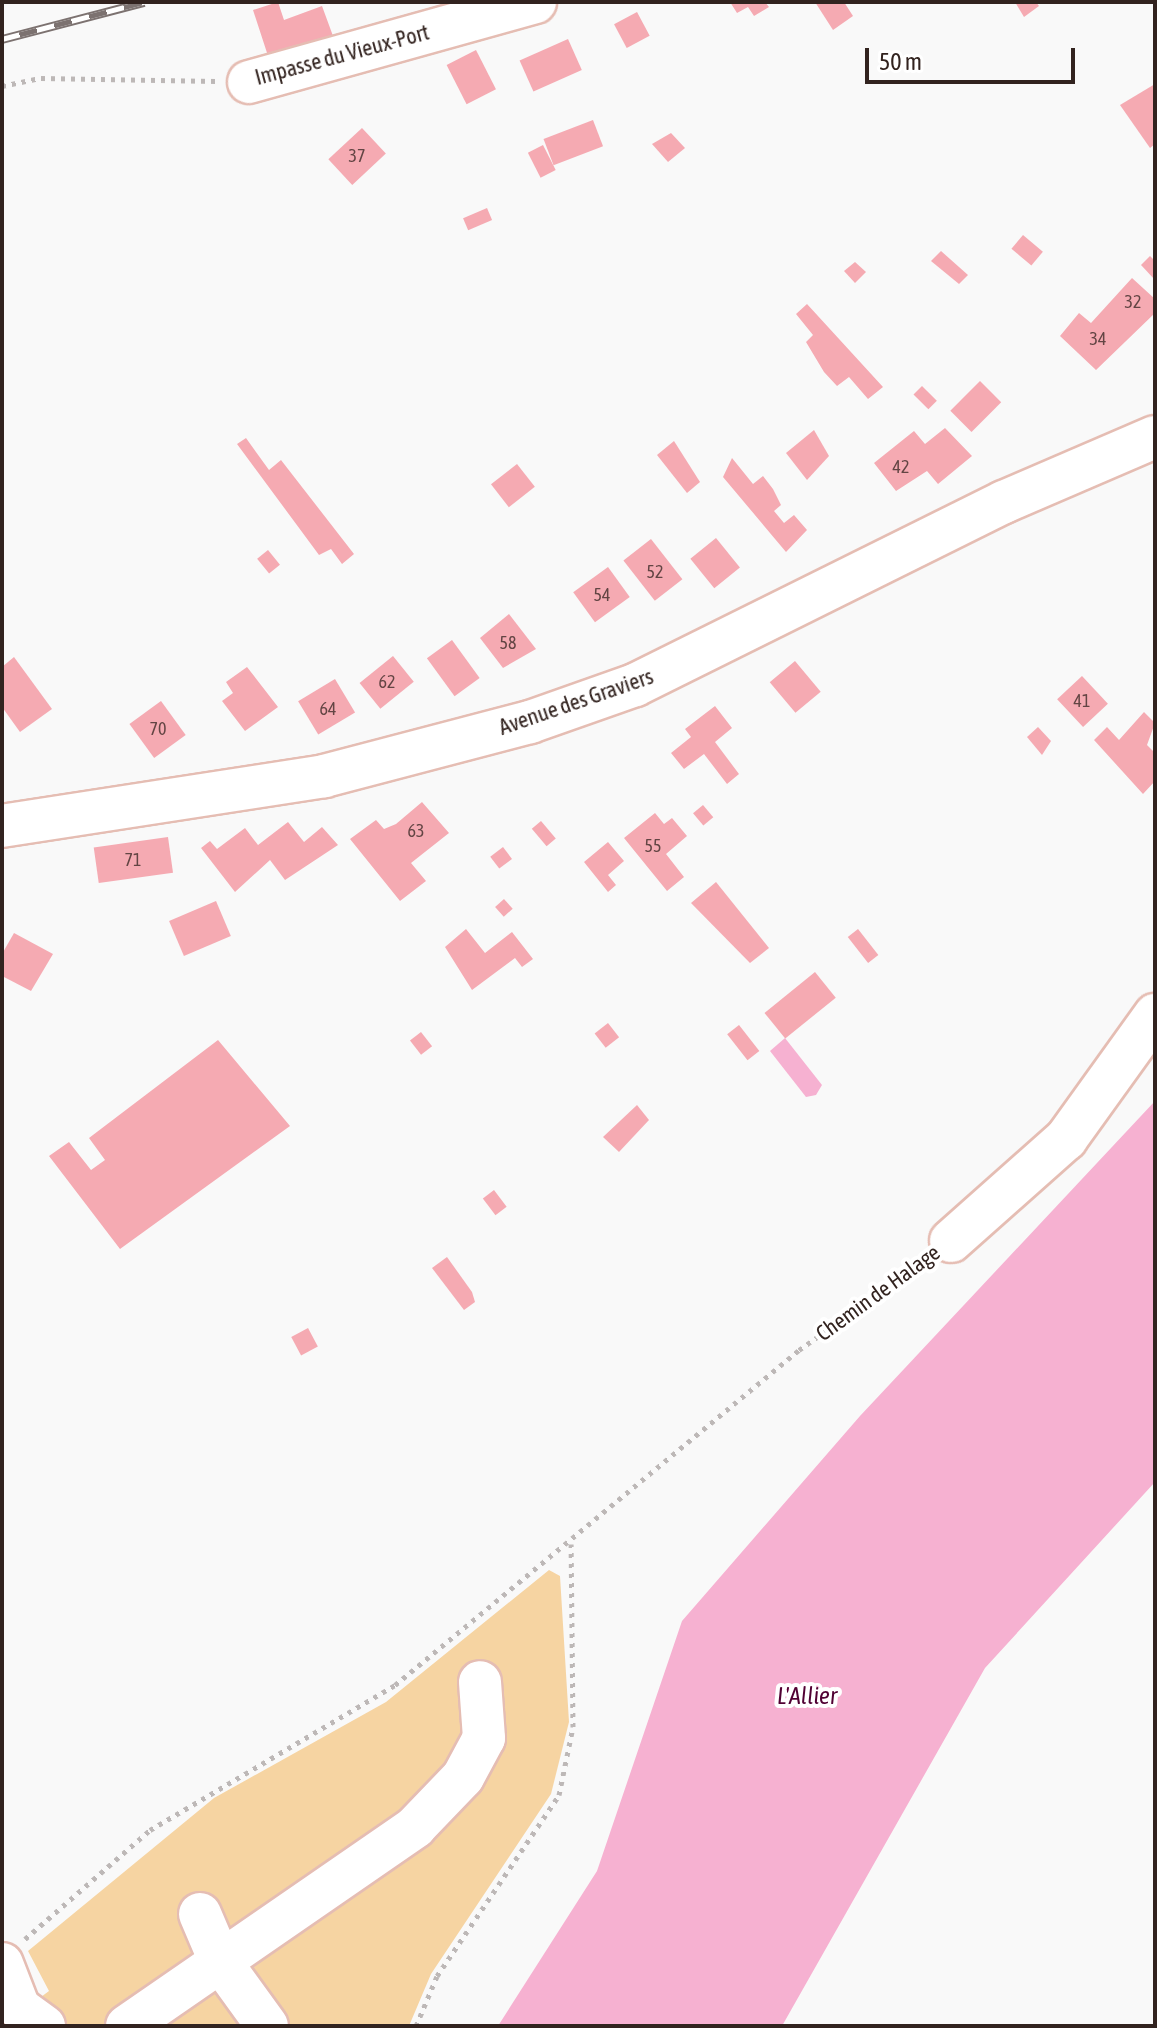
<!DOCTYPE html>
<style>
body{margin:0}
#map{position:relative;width:1157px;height:2028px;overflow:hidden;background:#f9f9f9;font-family:"Asap Condensed",sans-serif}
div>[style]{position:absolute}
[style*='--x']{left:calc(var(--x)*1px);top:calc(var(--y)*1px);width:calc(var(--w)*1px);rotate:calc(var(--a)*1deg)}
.green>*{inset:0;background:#f6d4a2}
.water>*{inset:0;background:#f6b1d1}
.building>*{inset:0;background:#f5aab2;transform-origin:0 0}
.path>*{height:5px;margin-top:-2.5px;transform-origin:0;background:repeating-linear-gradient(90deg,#bdb8b7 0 4px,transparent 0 10px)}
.roads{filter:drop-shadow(2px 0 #e5bdb3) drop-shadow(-2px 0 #e5bdb3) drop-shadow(0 2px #e5bdb3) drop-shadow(0 -2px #e5bdb3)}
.minor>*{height:42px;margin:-21px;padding:0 21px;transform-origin:21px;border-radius:21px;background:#fff}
.rail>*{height:9px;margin-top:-4.5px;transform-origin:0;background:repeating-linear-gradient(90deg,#fff 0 18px,#7c7270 0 36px);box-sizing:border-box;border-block:2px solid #7c7270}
span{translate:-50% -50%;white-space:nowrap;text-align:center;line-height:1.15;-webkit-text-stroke:8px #fff;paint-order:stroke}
.number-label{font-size:18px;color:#634544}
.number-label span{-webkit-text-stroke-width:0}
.street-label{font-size:22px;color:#32231f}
.water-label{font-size:24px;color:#510033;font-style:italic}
.frame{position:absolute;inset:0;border:4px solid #32231f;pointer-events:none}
.scale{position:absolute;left:865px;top:48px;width:210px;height:36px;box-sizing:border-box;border:4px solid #32231f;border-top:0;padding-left:10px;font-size:24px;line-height:28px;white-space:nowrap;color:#32231f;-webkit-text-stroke:6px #fff;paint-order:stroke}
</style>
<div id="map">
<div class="green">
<i style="clip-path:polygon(549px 1570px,560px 1576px,569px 1722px,551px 1794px,431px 1974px,409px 2026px,2px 2026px,49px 1991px,28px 1951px,214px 1798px,386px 1702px)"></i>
</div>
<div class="water">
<i style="clip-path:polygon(785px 1038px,822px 1085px,816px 1095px,806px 1097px,770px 1051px)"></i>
<i style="clip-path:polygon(1155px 1101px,1155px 1482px,985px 1668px,782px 2026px,498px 2026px,597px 1871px,682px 1621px,860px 1416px)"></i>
</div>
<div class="building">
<i style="clip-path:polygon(278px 2px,284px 20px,322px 6px,333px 36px,269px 59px,253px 10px)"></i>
<i style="clip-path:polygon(730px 2px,765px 2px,769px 7px,754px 16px,748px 7px,737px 13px)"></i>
<i style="clip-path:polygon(815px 2px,844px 2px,853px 16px,833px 30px)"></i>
<i style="clip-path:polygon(1015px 2px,1036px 2px,1039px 6px,1024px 17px)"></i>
<i style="left:637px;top:12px;width:27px;height:26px;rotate:62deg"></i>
<i style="left:568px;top:39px;width:34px;height:53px;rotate:66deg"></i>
<i style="left:476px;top:50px;width:44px;height:33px;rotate:63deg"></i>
<i style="clip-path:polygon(1155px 84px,1155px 144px,1150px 148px,1120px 105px)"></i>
<i style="left:593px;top:120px;width:28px;height:53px;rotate:69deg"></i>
<i style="left:362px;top:128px;width:35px;height:46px;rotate:47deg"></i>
<i style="clip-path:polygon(671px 133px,685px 148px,668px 162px,652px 144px)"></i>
<i style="left:543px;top:145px;width:28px;height:17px;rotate:63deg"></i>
<i style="left:487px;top:208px;width:13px;height:26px;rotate:67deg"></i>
<i style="left:1023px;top:235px;width:26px;height:18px;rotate:40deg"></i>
<i style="clip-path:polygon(941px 251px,968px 275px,959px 284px,931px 261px)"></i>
<i style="clip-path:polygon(1150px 256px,1155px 261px,1155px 280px,1141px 265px)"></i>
<i style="clip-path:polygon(855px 262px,866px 272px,855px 283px,844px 271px)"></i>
<i style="clip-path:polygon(1132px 278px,1155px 299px,1155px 313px,1096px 370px,1060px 336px,1079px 313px,1091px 323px)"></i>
<i style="clip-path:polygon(807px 304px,883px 387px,868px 399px,849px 377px,837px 386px,824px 372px,806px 342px,813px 335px,796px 314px)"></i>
<i style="left:980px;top:381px;width:30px;height:42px;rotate:45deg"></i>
<i style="left:922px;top:386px;width:21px;height:12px;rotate:45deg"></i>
<i style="clip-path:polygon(945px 428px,972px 456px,938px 484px,927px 471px,896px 491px,874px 463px,914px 431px,925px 444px)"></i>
<i style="clip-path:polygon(814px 430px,829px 456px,807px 480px,786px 453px)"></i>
<i style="clip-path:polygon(246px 438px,269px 470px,281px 460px,354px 554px,342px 564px,331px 549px,319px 555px,237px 444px)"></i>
<i style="clip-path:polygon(674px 441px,700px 482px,687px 493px,657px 455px)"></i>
<i style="clip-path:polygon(732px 458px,753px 484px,763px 476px,773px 489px,781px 505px,774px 511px,784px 523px,794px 515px,807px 530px,786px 552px,723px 477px)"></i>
<i style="left:517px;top:464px;width:29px;height:33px;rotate:52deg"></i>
<i style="left:716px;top:538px;width:38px;height:33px;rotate:51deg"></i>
<i style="left:651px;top:539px;width:51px;height:35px;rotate:52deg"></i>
<i style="left:268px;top:550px;width:19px;height:14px;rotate:51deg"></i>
<i style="left:608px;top:567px;width:37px;height:43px;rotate:54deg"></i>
<i style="clip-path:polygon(509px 614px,536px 649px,503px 668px,480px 638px)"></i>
<i style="left:452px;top:640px;width:47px;height:31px;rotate:54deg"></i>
<i style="left:393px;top:656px;width:33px;height:43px;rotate:51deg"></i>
<i style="clip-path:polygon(14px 657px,52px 709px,20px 732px,2px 707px,2px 667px)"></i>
<i style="left:795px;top:661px;width:40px;height:33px;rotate:50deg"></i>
<i style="clip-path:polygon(247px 667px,278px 707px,245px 731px,222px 701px,233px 693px,226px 682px)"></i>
<i style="left:1082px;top:676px;width:38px;height:34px;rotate:47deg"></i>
<i style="left:335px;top:679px;width:39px;height:43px;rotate:59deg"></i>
<i style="left:161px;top:701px;width:42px;height:39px;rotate:54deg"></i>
<i style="clip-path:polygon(715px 706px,732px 728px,715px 742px,739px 774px,727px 784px,704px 754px,684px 769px,671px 753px,691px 737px,685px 729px)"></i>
<i style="clip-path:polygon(1144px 712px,1155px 723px,1147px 745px,1155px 753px,1155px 781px,1143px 794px,1094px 740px,1107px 727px,1119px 740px)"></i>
<i style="clip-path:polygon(1038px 727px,1051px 741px,1042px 755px,1027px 737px)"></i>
<i style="clip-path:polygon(422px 802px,449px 833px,411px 863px,426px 881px,400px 901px,350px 839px,376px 820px,384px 829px,396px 824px)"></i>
<i style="left:703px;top:805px;width:16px;height:13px;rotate:50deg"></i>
<i style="clip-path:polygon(655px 813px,664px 824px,672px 818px,687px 836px,666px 854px,684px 877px,667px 891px,624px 838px)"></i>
<i style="left:541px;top:821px;width:23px;height:12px;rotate:50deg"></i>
<i style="clip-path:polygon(288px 822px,304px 842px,322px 827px,338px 845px,285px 880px,270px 860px,235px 892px,201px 848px,210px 841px,217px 849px,245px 828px,258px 845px)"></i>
<i style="left:168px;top:837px;width:36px;height:75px;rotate:82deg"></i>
<i style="clip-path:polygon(608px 842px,624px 861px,608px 875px,616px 885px,608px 892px,584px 862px)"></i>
<i style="left:503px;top:847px;width:15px;height:16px;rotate:53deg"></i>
<i style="clip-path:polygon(716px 882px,769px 948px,750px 963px,691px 903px)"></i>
<i style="left:504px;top:899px;width:13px;height:12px;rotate:48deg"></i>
<i style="left:216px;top:901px;width:38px;height:51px;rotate:67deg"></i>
<i style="clip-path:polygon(466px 929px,485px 953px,512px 932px,533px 959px,522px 967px,515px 958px,472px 990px,445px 947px)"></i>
<i style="left:858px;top:929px;width:33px;height:13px;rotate:52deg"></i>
<i style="clip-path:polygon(14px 933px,53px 954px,31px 991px,2px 976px,2px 954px)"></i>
<i style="left:815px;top:972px;width:33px;height:65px;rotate:51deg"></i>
<i style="left:608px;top:1023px;width:18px;height:17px;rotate:52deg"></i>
<i style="left:739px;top:1025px;width:33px;height:15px;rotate:52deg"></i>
<i style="left:421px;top:1032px;width:18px;height:14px;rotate:52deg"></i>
<i style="clip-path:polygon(218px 1040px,290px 1126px,120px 1249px,49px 1156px,69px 1142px,91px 1170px,105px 1160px,89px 1138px)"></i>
<i style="clip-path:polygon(637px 1105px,649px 1120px,619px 1152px,603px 1137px)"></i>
<i style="left:494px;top:1190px;width:21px;height:14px;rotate:53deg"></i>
<i style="clip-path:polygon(447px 1257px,472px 1292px,475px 1302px,464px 1310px,432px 1268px)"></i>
<i style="left:308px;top:1328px;width:21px;height:19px;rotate:62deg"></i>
</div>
<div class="path">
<i style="--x:2;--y:86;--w:40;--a:-12"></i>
<i style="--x:41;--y:78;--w:175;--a:1"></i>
<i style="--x:25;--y:1939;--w:166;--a:-41.1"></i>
<i style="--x:150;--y:1830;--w:285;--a:-30.6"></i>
<i style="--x:395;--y:1685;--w:525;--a:-39.67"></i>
<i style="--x:799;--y:1350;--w:155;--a:-35.5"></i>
<i style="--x:416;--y:2026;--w:54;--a:-67.2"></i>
<i style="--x:437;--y:1976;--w:218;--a:-56"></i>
<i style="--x:559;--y:1795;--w:69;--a:-78.4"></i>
<i style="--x:573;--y:1727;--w:183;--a:-90.6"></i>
</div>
<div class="roads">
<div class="minor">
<i style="--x:249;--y:82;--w:297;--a:-15.6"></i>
<i style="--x:2;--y:826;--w:326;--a:-8.8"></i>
<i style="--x:324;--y:776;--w:213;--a:-14.7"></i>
<i style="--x:530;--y:722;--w:111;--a:-19.4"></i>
<i style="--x:635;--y:685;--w:412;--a:-26.4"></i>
<i style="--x:1004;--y:502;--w:164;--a:-23.3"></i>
<i style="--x:951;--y:1241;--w:154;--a:-41.6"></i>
<i style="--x:1066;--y:1139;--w:153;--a:-54.3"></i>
<i style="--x:200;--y:1914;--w:51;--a:66.9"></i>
<i style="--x:220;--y:1961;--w:80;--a:54.1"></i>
<i style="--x:2;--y:1964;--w:47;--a:68.9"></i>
<i style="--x:19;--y:2008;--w:31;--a:36"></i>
<i style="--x:127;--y:2026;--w:350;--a:-34.6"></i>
<i style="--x:415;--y:1827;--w:69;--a:-46.2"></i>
<i style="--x:463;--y:1777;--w:44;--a:-61.7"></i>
<i style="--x:484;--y:1738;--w:56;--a:-94.1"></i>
</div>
</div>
<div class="rail">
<i style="--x:2;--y:39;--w:147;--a:-14.6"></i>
</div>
<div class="number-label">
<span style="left:357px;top:156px">37</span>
<span style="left:1133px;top:302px">32</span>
<span style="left:1098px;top:339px">34</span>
<span style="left:901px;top:467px">42</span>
<span style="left:655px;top:572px">52</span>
<span style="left:602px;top:595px">54</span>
<span style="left:508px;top:643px">58</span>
<span style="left:387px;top:682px">62</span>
<span style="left:1082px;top:701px">41</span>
<span style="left:328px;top:709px">64</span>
<span style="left:158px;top:729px">70</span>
<span style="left:416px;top:831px">63</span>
<span style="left:653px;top:846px">55</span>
<span style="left:133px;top:860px">71</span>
</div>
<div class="street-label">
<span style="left:342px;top:55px;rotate:-15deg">Impasse du Vieux-Port</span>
<span style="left:576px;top:702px;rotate:-19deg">Avenue des Graviers</span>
<span style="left:878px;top:1293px;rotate:-36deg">Chemin de Halage</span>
</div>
<div class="water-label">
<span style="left:807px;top:1696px">L'Allier</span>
</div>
<div class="frame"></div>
<div class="scale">50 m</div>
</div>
